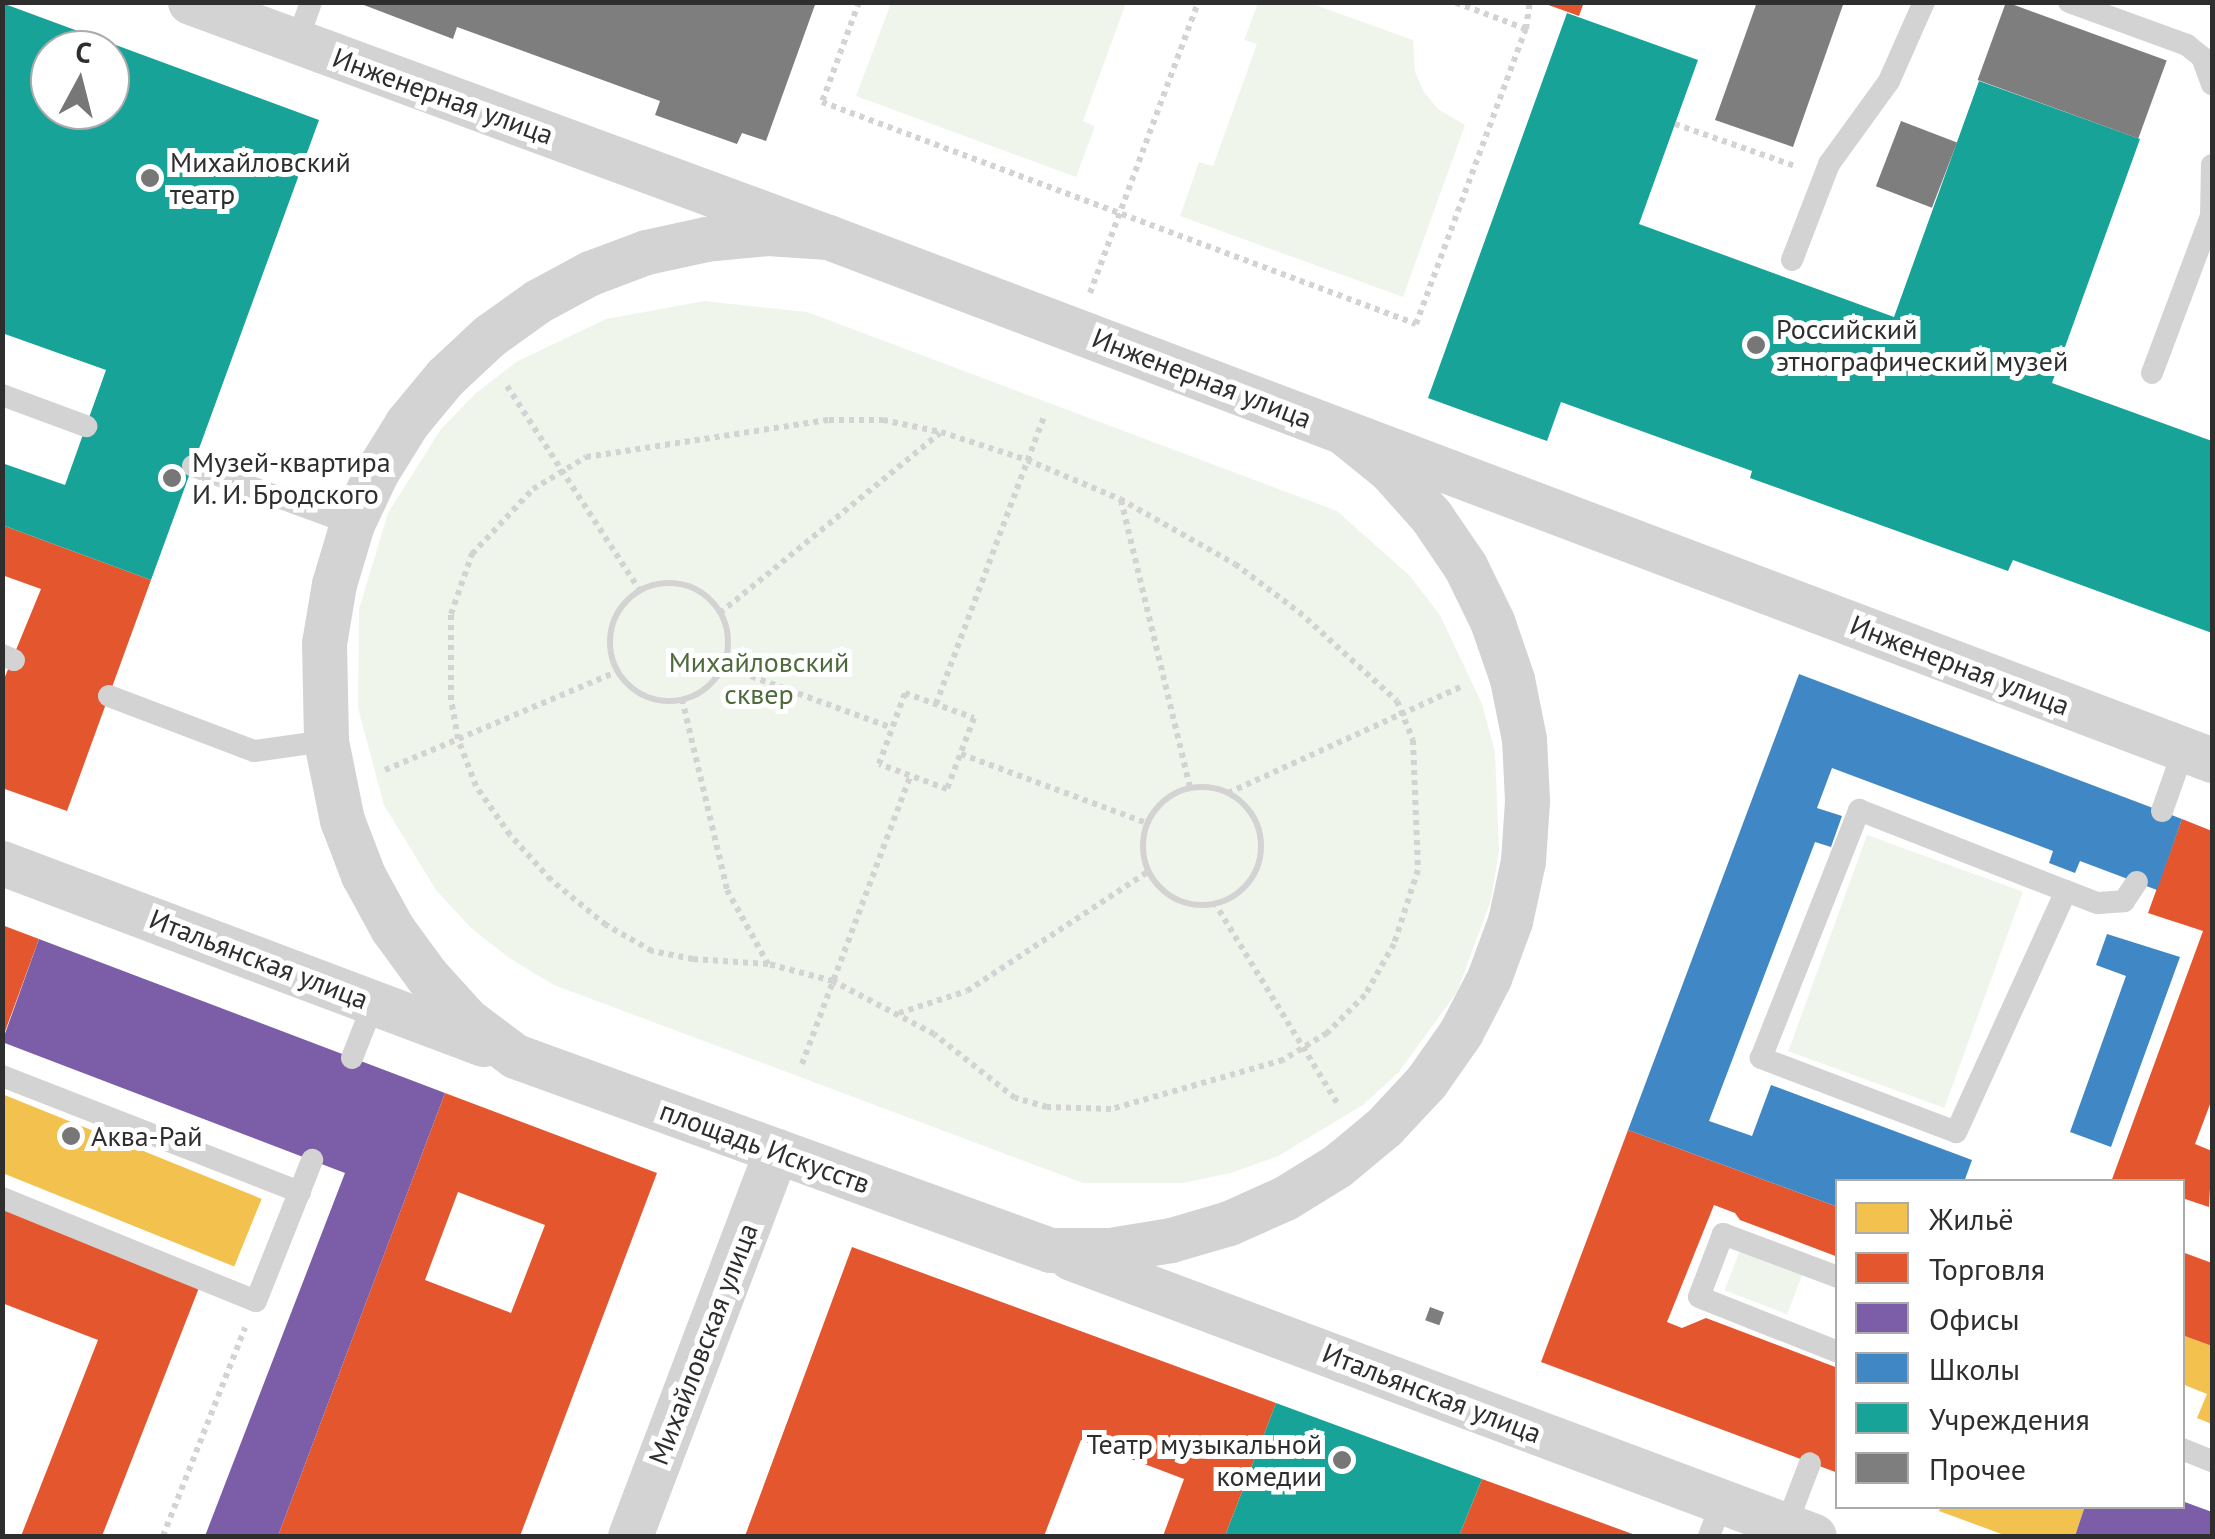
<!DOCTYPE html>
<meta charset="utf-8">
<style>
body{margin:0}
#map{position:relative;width:2215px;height:1539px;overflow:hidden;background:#fff;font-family:"PT Sans",sans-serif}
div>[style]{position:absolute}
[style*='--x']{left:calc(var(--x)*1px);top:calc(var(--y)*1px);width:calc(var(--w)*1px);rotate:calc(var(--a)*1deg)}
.green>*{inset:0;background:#f0f5ec;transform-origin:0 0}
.homes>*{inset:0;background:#f2c14e;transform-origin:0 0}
.shops>*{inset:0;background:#e4572e}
.offices>*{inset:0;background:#7b5ea7}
.schools>*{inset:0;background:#3f88c5}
.public>*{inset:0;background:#17a398}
.building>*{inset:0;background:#7e7e7e;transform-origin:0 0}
.path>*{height:6px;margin-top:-3px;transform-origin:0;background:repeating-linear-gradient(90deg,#d3d3d3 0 5px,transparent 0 10px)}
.path>.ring{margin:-3px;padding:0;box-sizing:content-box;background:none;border:6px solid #d3d3d3;border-radius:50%}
.service>*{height:22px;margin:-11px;padding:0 11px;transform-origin:11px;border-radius:11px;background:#d3d3d3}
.minor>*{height:45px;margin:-22.5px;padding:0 22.5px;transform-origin:22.5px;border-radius:22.5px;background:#d3d3d3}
.dots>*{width:28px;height:28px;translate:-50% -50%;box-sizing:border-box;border:5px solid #fff;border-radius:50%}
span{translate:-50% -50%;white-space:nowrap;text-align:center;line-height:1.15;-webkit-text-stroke:10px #fff;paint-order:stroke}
.street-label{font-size:28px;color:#2e2e2e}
.poi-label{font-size:28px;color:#2e2e2e}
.left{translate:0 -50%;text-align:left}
.right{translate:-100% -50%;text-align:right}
.park-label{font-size:28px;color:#4e6a3c}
.frame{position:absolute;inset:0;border:5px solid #2e2e2e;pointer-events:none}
.legend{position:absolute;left:1835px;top:1179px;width:350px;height:330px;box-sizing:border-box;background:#fff;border:2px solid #ababab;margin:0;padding:12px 18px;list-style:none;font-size:30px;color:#2e2e2e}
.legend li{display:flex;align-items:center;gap:20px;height:50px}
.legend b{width:50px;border:2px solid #ababab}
.north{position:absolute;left:30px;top:30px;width:100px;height:100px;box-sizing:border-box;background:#fff;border:2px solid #ababab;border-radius:50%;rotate:7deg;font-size:28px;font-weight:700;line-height:40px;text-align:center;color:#2e2e2e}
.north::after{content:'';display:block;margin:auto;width:35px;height:45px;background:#777;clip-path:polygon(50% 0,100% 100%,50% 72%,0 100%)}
</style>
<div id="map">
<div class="green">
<i style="clip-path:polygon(891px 3px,1126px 3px,1083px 121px,1095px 126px,1076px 177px,856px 96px)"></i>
<i style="clip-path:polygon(1258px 3px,1310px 3px,1413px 40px,1415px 72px,1424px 92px,1438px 109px,1465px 125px,1403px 297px,1180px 216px,1199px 162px,1213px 166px,1257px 44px,1244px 40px)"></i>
<i style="clip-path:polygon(704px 301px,807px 312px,1337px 511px,1410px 576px,1440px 615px,1482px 704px,1495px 752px,1499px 851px,1491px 900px,1457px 992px,1399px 1072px,1363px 1105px,1278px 1156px,1231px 1173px,1183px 1183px,1083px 1183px,554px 985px,509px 958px,470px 927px,436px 890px,384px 805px,358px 708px,359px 609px,388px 513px,441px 429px,476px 393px,516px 362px,606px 319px)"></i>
<i style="left:1867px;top:835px;width:166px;height:230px;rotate:20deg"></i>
<i style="left:1740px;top:1250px;width:67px;height:43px;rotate:21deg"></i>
</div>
<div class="homes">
<i style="left:2px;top:1094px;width:280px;height:73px;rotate:22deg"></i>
<i style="clip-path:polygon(2182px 1335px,2212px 1346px,2212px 1424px,2197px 1418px,2207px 1394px,2182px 1384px)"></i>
<i style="clip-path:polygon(1941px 1506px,2085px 1506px,2075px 1536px,2007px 1536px,1939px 1511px)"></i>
</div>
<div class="shops">
<i style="clip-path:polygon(1540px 2px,1584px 2px,1579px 16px)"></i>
<i style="clip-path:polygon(2px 525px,151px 580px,67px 811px,2px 788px,2px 684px,41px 589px,2px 575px)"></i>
<i style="clip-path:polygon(2182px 819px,2212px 831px,2212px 1099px,2195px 1144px,2212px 1151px,2209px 1207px,2182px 1198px,2182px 1182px,2111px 1182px,2203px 931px,2148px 913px)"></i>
<i style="clip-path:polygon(2px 925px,39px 939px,3px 1037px,2px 1037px)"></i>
<i style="clip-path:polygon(evenodd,445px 1093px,657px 1173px,520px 1536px,278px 1536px,445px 1093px,458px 1192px,545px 1225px,511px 1313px,425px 1280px,458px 1192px)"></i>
<i style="clip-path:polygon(1628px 1130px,1838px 1207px,1838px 1257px,1740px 1220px,1735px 1213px,1714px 1205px,1667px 1322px,1682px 1328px,1706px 1318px,1838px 1368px,1838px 1473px,1541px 1362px)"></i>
<i style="clip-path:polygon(2px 1203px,202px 1280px,102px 1536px,21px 1536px,98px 1340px,2px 1303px)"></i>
<i style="clip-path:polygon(852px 1247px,1276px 1403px,1225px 1536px,1163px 1536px,1184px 1479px,1081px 1440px,1044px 1536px,745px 1536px)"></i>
<i style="clip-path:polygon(2182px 1252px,2212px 1263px,2212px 1346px,2182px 1335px)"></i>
<i style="clip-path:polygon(1482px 1479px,1638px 1536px,1459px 1536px)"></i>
</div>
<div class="offices">
<i style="clip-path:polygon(39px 939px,445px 1093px,278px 1536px,205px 1536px,345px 1173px,2px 1042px)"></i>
<i style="clip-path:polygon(2182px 1501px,2212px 1512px,2212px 1536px,2075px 1536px,2085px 1506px,2182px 1506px)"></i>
</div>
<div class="schools">
<i style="clip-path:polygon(1799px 674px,2182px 819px,2157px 890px,2080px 861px,2075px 873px,2049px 863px,2053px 851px,1832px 768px,1817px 808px,1842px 816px,1831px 847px,1815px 842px,1709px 1121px,1752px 1136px,1771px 1085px,1972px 1160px,1964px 1182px,1838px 1182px,1838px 1207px,1628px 1130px)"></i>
<i style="clip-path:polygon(2107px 934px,2180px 957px,2111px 1147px,2070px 1132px,2126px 976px,2096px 965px)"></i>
</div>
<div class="public">
<i style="clip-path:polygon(evenodd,2px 3px,319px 120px,151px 580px,2px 525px,2px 463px,65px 485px,106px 370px,2px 333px,2px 3px,50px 50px,110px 50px,110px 110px,50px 110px,50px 50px)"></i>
<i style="clip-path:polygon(1567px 13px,1698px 60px,1639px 224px,1894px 317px,1979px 81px,2140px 139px,2052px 383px,2212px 441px,2212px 633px,2013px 560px,2008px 571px,1750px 478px,1752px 471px,1561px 402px,1547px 441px,1428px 398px)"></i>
<i style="clip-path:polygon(1276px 1403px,1482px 1479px,1459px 1536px,1225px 1536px)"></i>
</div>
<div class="building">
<i style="clip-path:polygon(356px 2px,816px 2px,766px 141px,742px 133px,737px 144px,655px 115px,660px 101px,457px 27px,453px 39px)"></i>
<i style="clip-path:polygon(1757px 2px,1844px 2px,1793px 147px,1715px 120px)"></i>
<i style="left:2006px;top:2px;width:171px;height:83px;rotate:20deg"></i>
<i style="left:1901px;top:121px;width:60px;height:70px;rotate:21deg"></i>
<i style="left:1430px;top:1307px;width:15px;height:14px;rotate:20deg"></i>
</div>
<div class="path">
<i style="--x:859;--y:2;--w:107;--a:110.3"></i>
<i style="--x:822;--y:102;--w:634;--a:20.49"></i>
<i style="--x:1416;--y:324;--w:315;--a:-69.6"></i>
<i style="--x:1526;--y:29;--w:77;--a:-159.4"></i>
<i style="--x:1526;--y:29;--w:27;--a:-82"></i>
<i style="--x:1675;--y:124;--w:127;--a:19.3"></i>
<i style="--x:1090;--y:293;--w:310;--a:-69.6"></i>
<i style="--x:507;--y:386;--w:244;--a:57"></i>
<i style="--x:829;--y:420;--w:54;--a:0"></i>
<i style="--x:883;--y:420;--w:59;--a:11.7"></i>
<i style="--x:941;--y:432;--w:90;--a:18"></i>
<i style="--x:1027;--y:460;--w:101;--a:22.8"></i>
<i style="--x:1120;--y:499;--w:132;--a:29.5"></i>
<i style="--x:1235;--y:564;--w:80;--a:36.9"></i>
<i style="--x:1299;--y:612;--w:132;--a:42.2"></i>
<i style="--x:1397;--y:701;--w:42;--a:67.7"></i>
<i style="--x:1413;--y:740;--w:130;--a:87.8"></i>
<i style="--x:1418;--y:870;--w:78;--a:108"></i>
<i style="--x:1394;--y:944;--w:59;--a:119.6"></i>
<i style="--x:1365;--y:995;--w:54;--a:135"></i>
<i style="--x:1327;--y:1033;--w:52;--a:148.5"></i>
<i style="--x:1283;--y:1060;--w:179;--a:164.1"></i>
<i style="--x:1111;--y:1109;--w:64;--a:-178.2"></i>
<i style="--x:1047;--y:1107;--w:33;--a:-164"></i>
<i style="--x:1015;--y:1098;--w:103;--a:-141.7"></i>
<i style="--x:934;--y:1034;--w:114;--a:-152.3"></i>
<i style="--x:833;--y:981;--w:67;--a:-165.3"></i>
<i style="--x:768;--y:964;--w:75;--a:-176.2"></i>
<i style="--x:693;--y:959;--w:42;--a:-169"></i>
<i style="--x:652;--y:951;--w:53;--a:-150.5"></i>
<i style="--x:606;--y:925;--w:71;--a:-140.7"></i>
<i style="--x:551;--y:880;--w:61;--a:-132.3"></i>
<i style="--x:510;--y:835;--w:60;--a:-124.8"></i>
<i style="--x:476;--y:786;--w:50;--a:-111"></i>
<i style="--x:458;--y:739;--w:40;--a:-100"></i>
<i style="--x:451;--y:700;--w:86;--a:-90"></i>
<i style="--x:451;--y:614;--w:64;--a:-70.7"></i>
<i style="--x:472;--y:554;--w:89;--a:-46.8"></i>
<i style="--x:533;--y:489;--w:62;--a:-31.1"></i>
<i style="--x:586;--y:457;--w:246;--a:-8.7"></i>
<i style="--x:1121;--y:500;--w:296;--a:76.5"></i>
<i class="ring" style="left:610px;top:583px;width:112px;height:112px"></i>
<i style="--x:720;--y:613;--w:284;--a:-39.3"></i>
<i style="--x:723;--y:666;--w:180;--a:20.1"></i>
<i style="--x:905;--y:693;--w:73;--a:19.9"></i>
<i style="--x:974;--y:718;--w:76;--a:110.8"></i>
<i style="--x:947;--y:789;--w:72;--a:-159.8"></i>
<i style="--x:879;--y:764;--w:76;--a:-69.9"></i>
<i style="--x:682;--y:699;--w:196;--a:76.7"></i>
<i style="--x:727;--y:890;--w:85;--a:61"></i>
<i style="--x:936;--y:704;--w:308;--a:-69.4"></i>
<i style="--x:961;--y:754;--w:198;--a:20.4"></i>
<i style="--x:385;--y:770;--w:253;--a:-23"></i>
<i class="ring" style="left:1143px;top:787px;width:112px;height:112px"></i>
<i style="--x:1228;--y:793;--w:256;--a:-24.5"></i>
<i style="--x:1214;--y:902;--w:239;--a:58.5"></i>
<i style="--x:899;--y:1013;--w:71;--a:-17.9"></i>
<i style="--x:967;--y:991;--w:218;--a:-33.4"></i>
<i style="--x:802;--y:1064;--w:308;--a:-69.4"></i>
<i style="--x:163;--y:1536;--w:224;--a:-68.5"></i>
</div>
<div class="service">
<i style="--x:2069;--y:2;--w:126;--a:20"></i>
<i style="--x:2187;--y:45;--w:19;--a:39"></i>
<i style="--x:2202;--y:57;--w:29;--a:70"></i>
<i style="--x:297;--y:42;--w:42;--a:-70.7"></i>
<i style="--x:1792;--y:260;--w:103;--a:-68.9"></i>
<i style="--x:1829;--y:164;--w:102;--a:-54.1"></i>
<i style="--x:1889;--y:81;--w:86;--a:-66.1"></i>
<i style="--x:2152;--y:373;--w:168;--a:-69.4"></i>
<i style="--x:2211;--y:216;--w:51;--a:-88.9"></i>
<i style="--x:2;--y:395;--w:90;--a:20.3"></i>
<i style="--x:193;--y:466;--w:169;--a:20"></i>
<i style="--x:2;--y:655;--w:13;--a:23"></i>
<i style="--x:109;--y:696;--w:155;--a:20.8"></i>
<i style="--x:254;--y:751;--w:73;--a:-7.9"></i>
<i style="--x:2162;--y:811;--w:66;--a:-70.5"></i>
<i style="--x:2066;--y:891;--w:265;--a:114.5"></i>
<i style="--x:1956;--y:1132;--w:209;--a:-159.2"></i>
<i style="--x:1761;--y:1058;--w:267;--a:-68.4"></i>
<i style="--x:1859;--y:810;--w:222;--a:21.4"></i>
<i style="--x:2066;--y:891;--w:34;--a:21"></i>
<i style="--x:2098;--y:903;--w:26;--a:-4"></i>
<i style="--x:2124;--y:901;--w:23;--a:-56"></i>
<i style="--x:352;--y:1058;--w:60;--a:-68.6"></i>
<i style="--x:2;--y:1076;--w:320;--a:21.3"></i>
<i style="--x:2;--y:1198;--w:274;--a:22.1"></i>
<i style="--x:256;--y:1301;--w:152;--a:-68.3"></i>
<i style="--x:1838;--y:1277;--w:123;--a:-159.5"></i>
<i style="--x:1723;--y:1234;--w:67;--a:110.9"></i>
<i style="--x:1699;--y:1297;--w:149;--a:21.6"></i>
<i style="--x:2182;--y:1449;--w:32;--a:22"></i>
<i style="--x:1786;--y:1526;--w:67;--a:-69.1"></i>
<i style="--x:1709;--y:1536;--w:36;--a:-69"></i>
</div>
<div class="minor">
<i style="--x:190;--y:2;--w:680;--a:20.22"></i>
<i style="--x:828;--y:237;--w:1480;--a:20.7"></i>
<i style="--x:828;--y:237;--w:61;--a:-176.2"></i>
<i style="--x:767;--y:233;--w:61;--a:174.4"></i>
<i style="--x:706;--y:239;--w:61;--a:167.8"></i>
<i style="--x:646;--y:252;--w:60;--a:159.4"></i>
<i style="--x:590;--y:273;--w:59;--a:151.7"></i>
<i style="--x:538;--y:301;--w:60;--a:144.5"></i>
<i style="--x:489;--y:336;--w:60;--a:137"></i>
<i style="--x:445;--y:377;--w:60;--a:129.6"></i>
<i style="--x:407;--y:423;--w:59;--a:121.8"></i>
<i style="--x:376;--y:473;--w:56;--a:115.2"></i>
<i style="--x:352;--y:524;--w:63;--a:106.7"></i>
<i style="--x:334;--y:584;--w:60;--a:99.6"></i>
<i style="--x:324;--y:643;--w:98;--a:88.8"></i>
<i style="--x:326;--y:741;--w:81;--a:78.6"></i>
<i style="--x:342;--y:820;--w:59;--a:69.1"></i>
<i style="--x:363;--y:875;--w:60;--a:61.3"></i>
<i style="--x:392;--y:928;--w:59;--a:53.9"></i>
<i style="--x:427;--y:976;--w:59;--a:47.7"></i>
<i style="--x:467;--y:1020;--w:60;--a:36.9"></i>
<i style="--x:515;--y:1056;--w:569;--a:19.93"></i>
<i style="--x:1050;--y:1250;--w:60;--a:0"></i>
<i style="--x:1110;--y:1250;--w:62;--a:-9.3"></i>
<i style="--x:1171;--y:1240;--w:60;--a:-16.3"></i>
<i style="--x:1229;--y:1223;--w:61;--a:-24.1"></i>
<i style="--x:1285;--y:1198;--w:61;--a:-31.6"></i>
<i style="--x:1337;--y:1166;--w:61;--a:-39.7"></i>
<i style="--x:1384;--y:1127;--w:62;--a:-47"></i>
<i style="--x:1426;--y:1082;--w:61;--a:-55"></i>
<i style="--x:1461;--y:1032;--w:61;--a:-62.6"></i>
<i style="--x:1489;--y:978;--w:61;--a:-69.8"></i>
<i style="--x:1510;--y:921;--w:61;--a:-77.8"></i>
<i style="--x:1523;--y:861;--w:61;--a:-86.2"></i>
<i style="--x:1527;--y:800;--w:61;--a:-92.8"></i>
<i style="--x:1524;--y:739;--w:61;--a:-101.3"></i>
<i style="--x:1512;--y:679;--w:61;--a:-109"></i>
<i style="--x:1492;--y:621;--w:61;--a:-116.1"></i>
<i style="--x:1465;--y:566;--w:60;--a:-124.2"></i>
<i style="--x:1431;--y:516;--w:62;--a:-131.7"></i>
<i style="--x:1390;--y:470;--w:60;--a:-141"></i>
<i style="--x:2;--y:863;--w:514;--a:20.62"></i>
<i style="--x:1071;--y:1258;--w:793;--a:20.51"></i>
<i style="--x:630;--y:1536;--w:412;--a:-69.2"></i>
</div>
<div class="dots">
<i style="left:150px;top:178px;background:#777"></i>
<i style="left:1756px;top:345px;background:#777"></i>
<i style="left:172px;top:478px;background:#777"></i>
<i style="left:71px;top:1136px;background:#777"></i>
<i style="left:1342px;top:1460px;background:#777"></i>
</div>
<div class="street-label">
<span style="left:443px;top:96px;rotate:20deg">Инженерная улица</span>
<span style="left:1202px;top:378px;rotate:21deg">Инженерная улица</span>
<span style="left:1960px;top:665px;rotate:21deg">Инженерная улица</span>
<span style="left:259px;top:959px;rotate:21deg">Итальянская улица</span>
<span style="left:765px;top:1147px;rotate:20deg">площадь Искусств</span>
<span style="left:703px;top:1344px;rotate:-69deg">Михайловская улица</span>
<span style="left:1432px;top:1393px;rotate:21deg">Итальянская улица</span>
</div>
<div class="poi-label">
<span class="left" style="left:170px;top:178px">Михайловский<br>театр</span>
<span class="left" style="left:1776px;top:345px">Российский<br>этнографический музей</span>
<span class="left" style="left:192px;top:478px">Музей-квартира<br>И. И. Бродского</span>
<span class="left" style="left:91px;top:1136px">Аква-Рай</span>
<span class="right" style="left:1322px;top:1460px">Театр музыкальной<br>комедии</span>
</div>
<div class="park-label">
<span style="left:759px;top:678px">Михайловский<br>сквер</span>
</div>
<div class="frame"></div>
<ul class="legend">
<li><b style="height:28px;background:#f2c14e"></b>Жильё</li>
<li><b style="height:28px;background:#e4572e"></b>Торговля</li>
<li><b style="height:28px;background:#7b5ea7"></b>Офисы</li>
<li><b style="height:28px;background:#3f88c5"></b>Школы</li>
<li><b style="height:28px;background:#17a398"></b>Учреждения</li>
<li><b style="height:28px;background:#7e7e7e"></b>Прочее</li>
</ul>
<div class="north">С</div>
</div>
